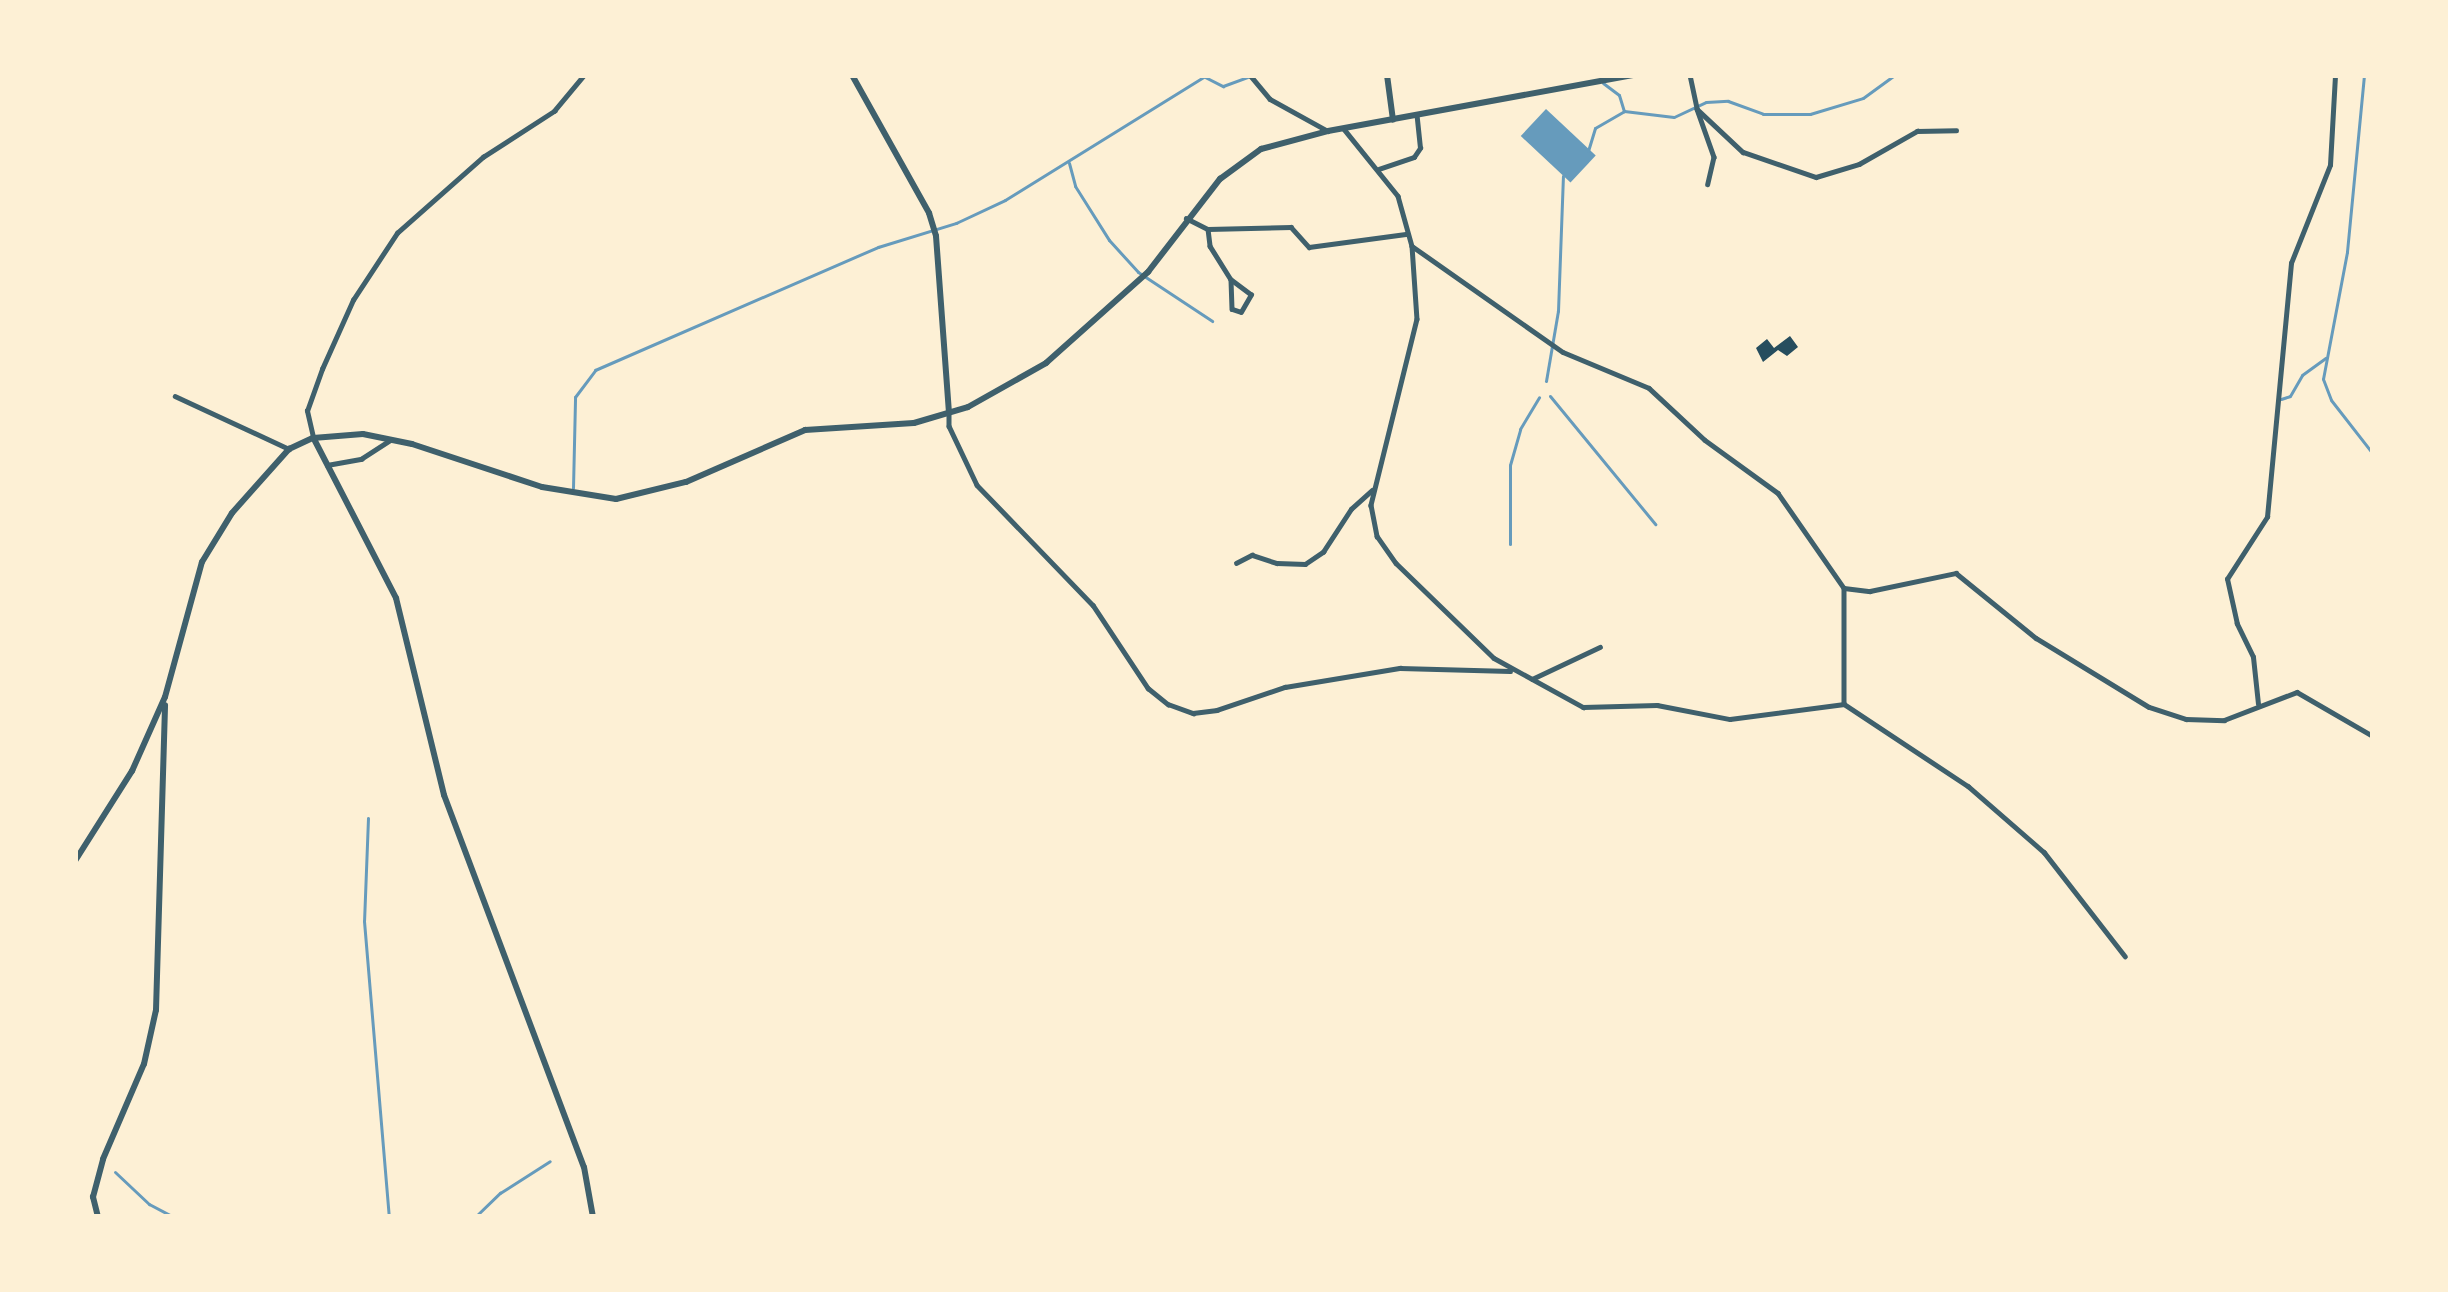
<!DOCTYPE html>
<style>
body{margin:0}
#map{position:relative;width:2448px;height:1292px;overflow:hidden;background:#fdf0d5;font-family:"Golos Text",sans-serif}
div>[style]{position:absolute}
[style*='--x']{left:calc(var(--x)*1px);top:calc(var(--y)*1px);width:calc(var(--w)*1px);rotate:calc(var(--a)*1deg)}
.water>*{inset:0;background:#669bbc;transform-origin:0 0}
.stream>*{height:3px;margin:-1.5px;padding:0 1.5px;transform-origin:1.5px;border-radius:1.5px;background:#669bbc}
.building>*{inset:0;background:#264d5e}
.minor>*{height:4.5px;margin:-2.25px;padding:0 2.25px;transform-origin:2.25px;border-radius:2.25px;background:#3f606c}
.tertiary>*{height:6px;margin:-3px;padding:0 3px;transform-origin:3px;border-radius:3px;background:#3f606c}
span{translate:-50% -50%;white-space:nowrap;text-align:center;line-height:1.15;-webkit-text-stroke:12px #fdf0d5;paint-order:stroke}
.frame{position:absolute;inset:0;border:78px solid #fdf0d5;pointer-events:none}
</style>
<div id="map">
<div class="water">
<i style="left:1546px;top:109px;width:68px;height:37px;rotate:43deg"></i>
</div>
<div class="stream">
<i style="--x:1201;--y:75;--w:25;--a:27"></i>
<i style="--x:1223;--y:86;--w:33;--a:-20"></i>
<i style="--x:2364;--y:75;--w:178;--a:95.5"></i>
<i style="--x:2347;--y:252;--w:129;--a:100.7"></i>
<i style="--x:2323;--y:379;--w:22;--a:69"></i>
<i style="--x:2331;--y:400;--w:68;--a:52.1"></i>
<i style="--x:1603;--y:83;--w:20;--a:37"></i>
<i style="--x:1619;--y:95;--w:17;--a:73"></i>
<i style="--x:1624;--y:111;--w:50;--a:6.8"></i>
<i style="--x:1674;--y:117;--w:35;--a:-25"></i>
<i style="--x:1706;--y:102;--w:22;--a:-3"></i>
<i style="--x:1728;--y:101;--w:37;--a:20"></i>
<i style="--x:1763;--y:114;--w:47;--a:0"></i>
<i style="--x:1810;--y:114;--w:55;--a:-16.8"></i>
<i style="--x:1863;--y:98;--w:39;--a:-36"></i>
<i style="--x:1588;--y:151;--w:24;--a:-73"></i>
<i style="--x:1595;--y:128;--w:34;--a:-30"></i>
<i style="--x:1069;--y:163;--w:24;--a:75"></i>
<i style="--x:1075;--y:186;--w:64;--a:57.8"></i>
<i style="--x:1109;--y:240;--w:43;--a:47.8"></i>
<i style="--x:1138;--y:272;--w:89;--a:33.5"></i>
<i style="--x:1546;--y:381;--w:71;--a:-80.3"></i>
<i style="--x:1558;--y:311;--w:135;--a:-87.9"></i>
<i style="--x:1550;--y:396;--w:166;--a:50.6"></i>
<i style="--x:2281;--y:399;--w:9;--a:-18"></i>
<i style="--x:2290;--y:396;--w:24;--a:-60"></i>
<i style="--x:2302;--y:375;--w:29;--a:-36"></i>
<i style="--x:573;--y:488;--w:91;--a:-88.7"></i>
<i style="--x:575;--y:397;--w:34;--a:-53"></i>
<i style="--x:595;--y:370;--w:309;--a:-23.5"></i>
<i style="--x:878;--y:247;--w:82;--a:-17.1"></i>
<i style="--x:956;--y:223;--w:54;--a:-25.1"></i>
<i style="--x:1005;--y:200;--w:233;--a:-31.8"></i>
<i style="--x:1510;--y:544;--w:79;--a:-90"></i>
<i style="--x:1510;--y:465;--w:37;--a:-74"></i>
<i style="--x:1520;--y:429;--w:37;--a:-59"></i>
<i style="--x:368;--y:818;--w:103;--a:92.2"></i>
<i style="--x:364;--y:921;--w:297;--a:85.2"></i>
<i style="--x:115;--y:1172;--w:47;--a:43.3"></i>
<i style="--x:149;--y:1204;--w:27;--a:28"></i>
<i style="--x:475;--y:1217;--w:35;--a:-44"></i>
<i style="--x:500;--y:1193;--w:59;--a:-32.6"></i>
</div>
<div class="building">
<i style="clip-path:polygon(1790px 336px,1798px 347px,1787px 356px,1778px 350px,1763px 362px,1756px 348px,1767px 339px,1774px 348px)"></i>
</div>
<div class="minor">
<i style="--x:1250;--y:75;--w:31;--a:50"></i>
<i style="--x:1270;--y:99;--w:66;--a:28.9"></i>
<i style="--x:1690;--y:75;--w:35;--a:78"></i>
<i style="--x:1697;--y:109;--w:63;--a:43.1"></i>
<i style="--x:1743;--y:152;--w:77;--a:18.9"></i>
<i style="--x:1816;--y:177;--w:45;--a:-16.8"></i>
<i style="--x:1859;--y:164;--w:67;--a:-29.6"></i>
<i style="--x:1917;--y:131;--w:39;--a:-1"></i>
<i style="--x:1697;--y:109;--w:51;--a:70.5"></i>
<i style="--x:1714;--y:157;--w:28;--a:103"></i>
<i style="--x:1344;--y:129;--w:86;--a:51.1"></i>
<i style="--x:1398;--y:196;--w:52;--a:74.4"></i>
<i style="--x:1412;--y:246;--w:73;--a:86.1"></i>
<i style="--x:1417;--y:319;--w:192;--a:103.9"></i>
<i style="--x:1371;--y:505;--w:32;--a:79"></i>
<i style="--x:1377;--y:536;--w:33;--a:55"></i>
<i style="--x:1396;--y:563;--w:136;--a:44.1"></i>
<i style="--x:1494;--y:658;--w:102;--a:28.8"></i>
<i style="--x:1583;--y:707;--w:74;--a:-1.5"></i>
<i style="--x:1657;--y:705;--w:74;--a:10.9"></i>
<i style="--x:1730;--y:719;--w:115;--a:-7.5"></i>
<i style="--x:1844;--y:704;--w:149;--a:33.5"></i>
<i style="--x:1968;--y:786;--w:101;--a:41"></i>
<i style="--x:2044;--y:852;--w:132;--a:52.1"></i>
<i style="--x:1379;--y:169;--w:37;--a:-19"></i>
<i style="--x:1414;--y:157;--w:11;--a:-56"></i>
<i style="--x:1420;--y:148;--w:31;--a:-96"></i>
<i style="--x:1186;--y:218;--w:25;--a:27"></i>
<i style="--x:1208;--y:229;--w:83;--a:-1.4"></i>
<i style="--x:1291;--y:227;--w:27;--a:48"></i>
<i style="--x:1309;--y:247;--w:99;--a:-7.6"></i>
<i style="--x:1208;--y:229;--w:17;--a:83"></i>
<i style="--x:1210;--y:246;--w:40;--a:58"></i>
<i style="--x:1231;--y:280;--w:29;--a:88"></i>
<i style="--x:1232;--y:309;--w:9;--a:18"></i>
<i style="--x:1241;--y:312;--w:20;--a:-60"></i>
<i style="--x:1251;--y:295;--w:25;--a:-143"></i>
<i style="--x:1412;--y:246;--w:184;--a:35.1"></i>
<i style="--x:1563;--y:352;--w:93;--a:22.7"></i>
<i style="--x:1649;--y:388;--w:76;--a:42.9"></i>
<i style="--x:1705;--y:440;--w:90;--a:36"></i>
<i style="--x:1778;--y:493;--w:116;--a:55.2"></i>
<i style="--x:1844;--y:588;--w:116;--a:90"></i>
<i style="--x:175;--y:396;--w:126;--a:24.9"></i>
<i style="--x:949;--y:413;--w:13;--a:90"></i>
<i style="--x:949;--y:426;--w:65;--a:64.6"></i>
<i style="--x:977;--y:485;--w:167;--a:46"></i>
<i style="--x:1093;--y:605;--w:100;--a:56.5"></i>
<i style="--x:1148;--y:688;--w:26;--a:39"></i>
<i style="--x:1168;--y:704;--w:27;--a:20"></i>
<i style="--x:1193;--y:713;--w:24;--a:-7"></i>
<i style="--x:1217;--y:710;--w:72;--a:-18.7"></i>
<i style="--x:1285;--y:687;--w:117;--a:-9.4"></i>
<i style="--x:1400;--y:668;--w:110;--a:1.6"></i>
<i style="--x:313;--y:437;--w:27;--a:-103"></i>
<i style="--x:307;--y:411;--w:45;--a:-70.3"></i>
<i style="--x:322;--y:369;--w:76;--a:-65.8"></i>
<i style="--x:353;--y:300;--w:80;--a:-56.7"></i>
<i style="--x:397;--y:233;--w:115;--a:-41.5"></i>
<i style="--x:483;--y:157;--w:85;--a:-32.9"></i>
<i style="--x:554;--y:111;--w:47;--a:-50.2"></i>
<i style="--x:327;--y:465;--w:35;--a:-10"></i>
<i style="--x:361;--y:459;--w:35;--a:-33"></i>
<i style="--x:1236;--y:563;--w:18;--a:-27"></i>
<i style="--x:1252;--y:555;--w:26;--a:18"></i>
<i style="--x:1277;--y:563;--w:28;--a:2"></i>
<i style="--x:1305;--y:564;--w:22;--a:-34"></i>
<i style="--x:1323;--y:552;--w:51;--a:-56.9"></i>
<i style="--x:1351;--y:509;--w:28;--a:-42"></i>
<i style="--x:1844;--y:588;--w:26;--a:7"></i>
<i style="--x:1870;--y:591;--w:88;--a:-11.8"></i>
<i style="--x:1956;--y:573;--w:103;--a:39.1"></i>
<i style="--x:2036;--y:638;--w:132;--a:31.4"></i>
<i style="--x:2149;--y:707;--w:39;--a:18"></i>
<i style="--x:2186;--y:719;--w:38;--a:2"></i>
<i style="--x:2224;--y:720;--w:78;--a:-21"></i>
<i style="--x:2297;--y:692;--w:88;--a:30.1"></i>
<i style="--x:1532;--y:679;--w:75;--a:-25.2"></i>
<i style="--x:2258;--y:704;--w:47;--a:-96.1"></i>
<i style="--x:2253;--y:657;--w:37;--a:-116"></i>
<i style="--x:2237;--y:624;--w:46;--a:-102.5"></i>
<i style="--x:2227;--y:579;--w:74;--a:-57.2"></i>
<i style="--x:2267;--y:517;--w:255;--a:-84.6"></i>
<i style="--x:2291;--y:263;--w:105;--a:-68.3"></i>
<i style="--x:2330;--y:165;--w:90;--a:-86.8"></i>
</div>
<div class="tertiary">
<i style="--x:852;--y:75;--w:158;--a:60.8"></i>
<i style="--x:929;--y:213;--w:24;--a:73"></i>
<i style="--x:936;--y:236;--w:177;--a:85.8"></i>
<i style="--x:1387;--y:75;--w:45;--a:82.4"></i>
<i style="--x:314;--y:439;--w:179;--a:62.7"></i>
<i style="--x:396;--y:598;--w:203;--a:76.3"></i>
<i style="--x:444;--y:795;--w:397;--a:69.4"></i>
<i style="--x:584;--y:1167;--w:51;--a:79.8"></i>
<i style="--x:75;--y:861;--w:107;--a:-57.7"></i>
<i style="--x:132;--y:771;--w:81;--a:-66"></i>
<i style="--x:165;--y:697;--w:140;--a:-74.7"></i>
<i style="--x:202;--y:562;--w:57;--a:-58.5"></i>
<i style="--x:232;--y:513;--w:86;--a:-48.3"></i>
<i style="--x:289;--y:449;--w:26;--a:-25"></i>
<i style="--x:313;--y:438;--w:50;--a:-4.6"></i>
<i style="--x:363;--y:434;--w:50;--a:11.5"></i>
<i style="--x:412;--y:444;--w:137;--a:18.3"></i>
<i style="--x:542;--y:487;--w:75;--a:9.2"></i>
<i style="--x:616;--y:499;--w:72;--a:-13.7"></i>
<i style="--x:686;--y:482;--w:130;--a:-23.6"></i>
<i style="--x:805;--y:430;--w:109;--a:-3.7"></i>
<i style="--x:914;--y:423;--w:56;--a:-16.5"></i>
<i style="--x:968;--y:407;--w:90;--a:-29.4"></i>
<i style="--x:1046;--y:363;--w:137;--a:-41.7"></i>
<i style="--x:1148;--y:272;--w:118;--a:-52.3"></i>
<i style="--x:1220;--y:179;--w:51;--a:-36.2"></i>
<i style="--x:1261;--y:149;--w:69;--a:-15"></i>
<i style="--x:1328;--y:131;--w:310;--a:-10.4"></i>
<i style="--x:98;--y:1217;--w:21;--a:-104"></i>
<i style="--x:93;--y:1197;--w:39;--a:-75"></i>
<i style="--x:103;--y:1159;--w:103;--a:-66.7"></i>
<i style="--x:144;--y:1064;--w:55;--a:-77.5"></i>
<i style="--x:156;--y:1010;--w:305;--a:-88.3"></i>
</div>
<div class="frame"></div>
</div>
